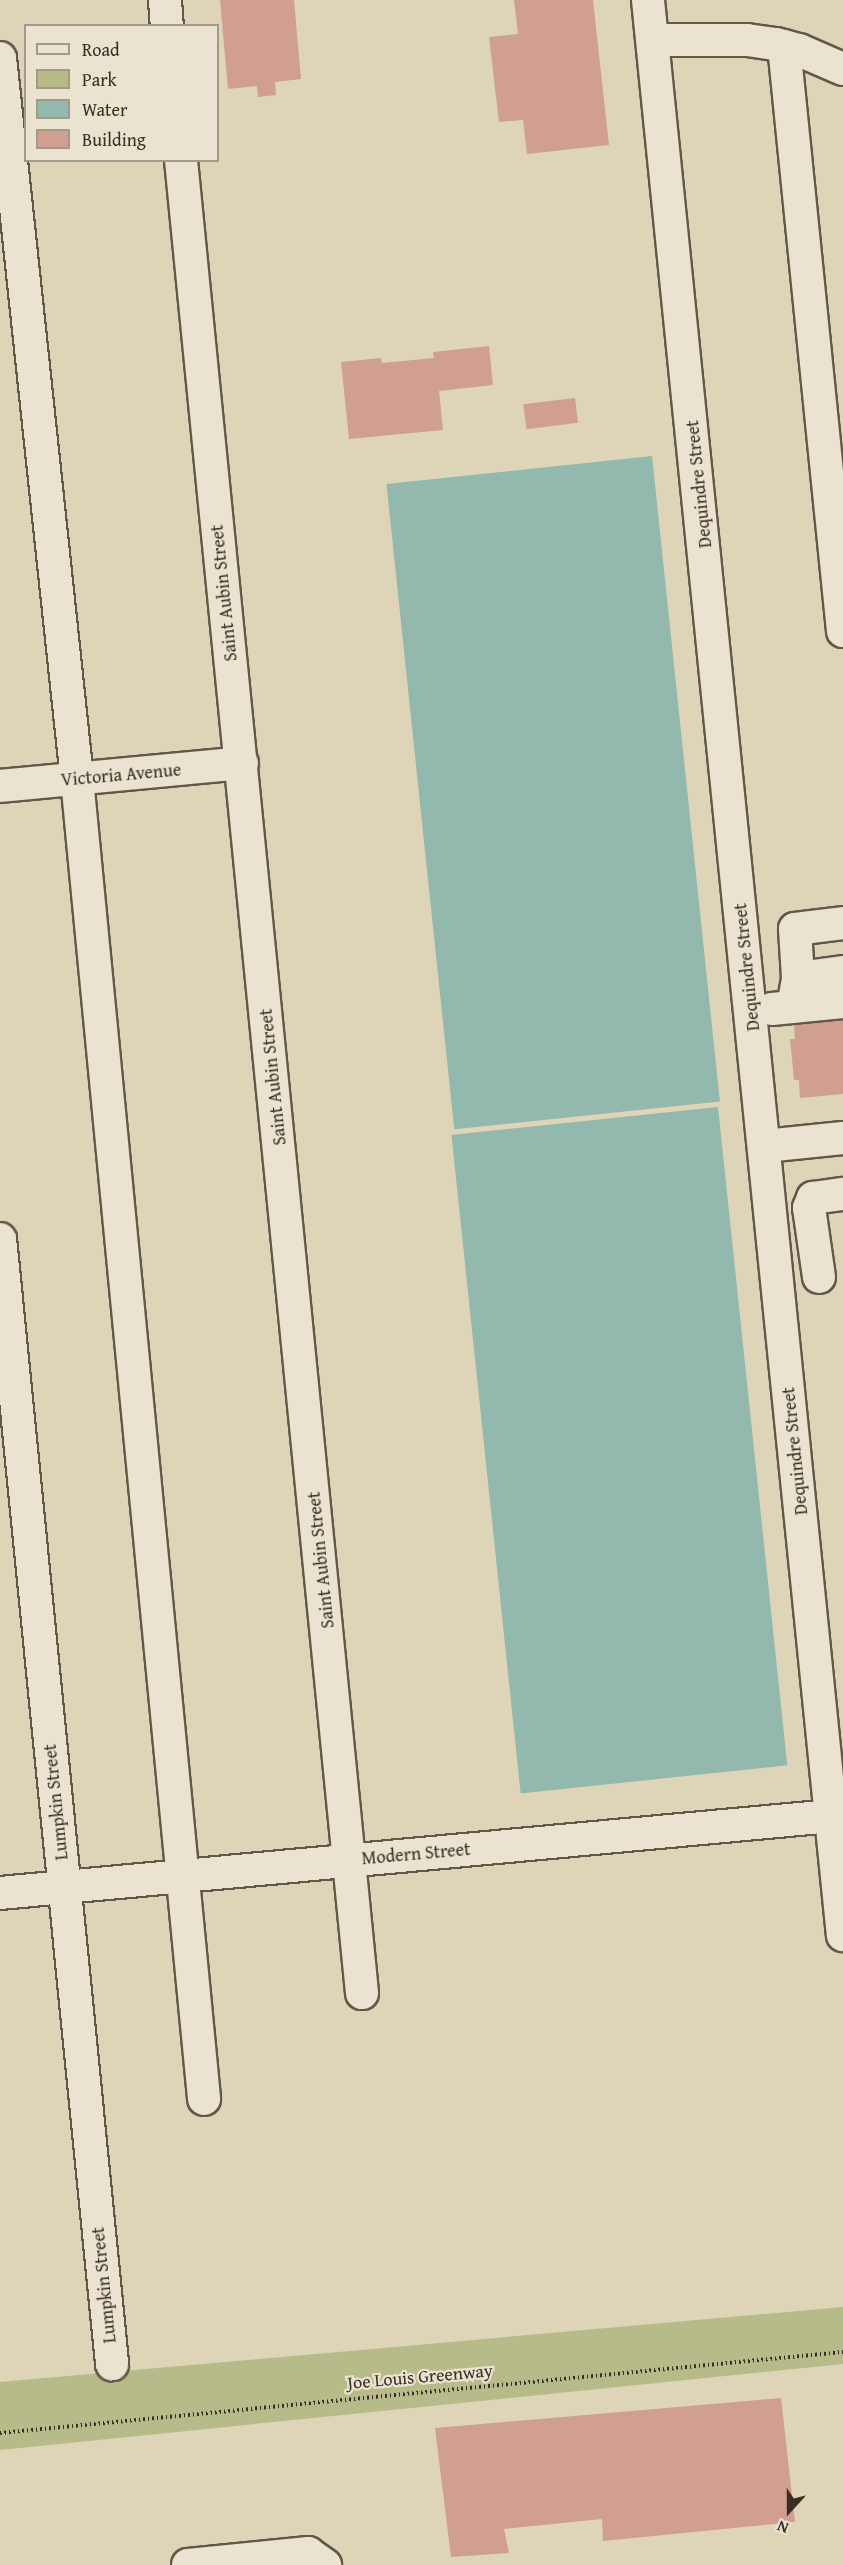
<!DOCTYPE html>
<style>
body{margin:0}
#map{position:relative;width:843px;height:2565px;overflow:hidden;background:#ded4b7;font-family:"Gentium Book Plus",serif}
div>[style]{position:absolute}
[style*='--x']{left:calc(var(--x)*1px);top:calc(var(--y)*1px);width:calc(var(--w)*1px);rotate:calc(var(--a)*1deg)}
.green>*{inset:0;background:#b7bb8a}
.water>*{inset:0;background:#93b8ad;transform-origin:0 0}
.building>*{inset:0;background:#d09f90;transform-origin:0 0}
.path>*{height:4px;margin-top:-2px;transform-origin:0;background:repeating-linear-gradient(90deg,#3a2d26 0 1.5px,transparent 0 4.5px)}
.roads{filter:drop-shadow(2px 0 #63574a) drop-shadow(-2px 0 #63574a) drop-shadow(0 2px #63574a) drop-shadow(0 -2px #63574a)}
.minor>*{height:32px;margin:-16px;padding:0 16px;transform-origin:16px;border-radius:16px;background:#eae3d0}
span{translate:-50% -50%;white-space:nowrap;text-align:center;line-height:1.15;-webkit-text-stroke:4.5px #eae3d0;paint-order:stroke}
.street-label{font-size:18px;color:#3a2d26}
.legend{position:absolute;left:24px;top:24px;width:195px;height:138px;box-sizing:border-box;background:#eae3d0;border:2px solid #a49a8c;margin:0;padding:8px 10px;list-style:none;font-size:18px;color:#3a2d26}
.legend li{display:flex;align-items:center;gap:12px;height:30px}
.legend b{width:30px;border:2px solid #a49a8c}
.north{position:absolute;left:759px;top:2481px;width:60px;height:60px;-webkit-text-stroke:4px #eae3d0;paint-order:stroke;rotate:201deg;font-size:16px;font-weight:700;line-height:24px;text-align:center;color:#3a2d26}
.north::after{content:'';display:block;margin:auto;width:21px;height:27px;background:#3a2d26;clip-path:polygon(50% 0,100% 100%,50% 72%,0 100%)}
</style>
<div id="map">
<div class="green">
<i style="clip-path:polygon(843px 2307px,843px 2364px,0 2450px,0 2382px)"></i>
</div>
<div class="water">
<i style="left:652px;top:456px;width:649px;height:267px;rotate:84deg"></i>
<i style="left:718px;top:1107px;width:662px;height:268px;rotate:84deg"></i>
</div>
<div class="building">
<i style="clip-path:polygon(220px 0,294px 0,301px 79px,275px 82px,276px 95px,258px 97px,257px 86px,228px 89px)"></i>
<i style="clip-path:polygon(514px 0,593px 0,609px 145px,527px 154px,523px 120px,499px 122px,489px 37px,518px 34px)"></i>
<i style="clip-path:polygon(489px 346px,493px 385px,439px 391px,443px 430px,349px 439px,341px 362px,381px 358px,382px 363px,434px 358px,433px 352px)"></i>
<i style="left:575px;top:398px;width:25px;height:52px;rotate:83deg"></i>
<i style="clip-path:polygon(843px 1020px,843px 1094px,800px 1098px,799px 1080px,794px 1080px,790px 1039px,795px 1039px,794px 1025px)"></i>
<i style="clip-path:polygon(781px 2398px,795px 2522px,603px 2541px,602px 2519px,504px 2529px,509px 2553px,451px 2557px,435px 2428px)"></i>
</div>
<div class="path">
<i style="--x:0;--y:2433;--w:847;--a:-5.49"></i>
</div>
<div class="roads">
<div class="minor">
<i style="--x:165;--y:0;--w:26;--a:86"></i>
<i style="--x:648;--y:0;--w:1945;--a:84.25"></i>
<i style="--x:654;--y:40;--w:93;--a:0"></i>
<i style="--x:747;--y:40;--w:29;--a:8"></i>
<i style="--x:776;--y:44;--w:24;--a:15"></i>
<i style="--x:799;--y:50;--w:48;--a:23.4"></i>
<i style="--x:784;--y:46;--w:588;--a:84.24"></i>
<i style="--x:0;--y:58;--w:725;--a:83.9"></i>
<i style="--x:77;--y:779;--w:1326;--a:84.5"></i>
<i style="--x:181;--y:160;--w:1842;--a:84.36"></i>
<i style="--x:0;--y:786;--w:243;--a:-5.4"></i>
<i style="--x:798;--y:978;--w:45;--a:-7.6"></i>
<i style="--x:793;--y:1007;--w:29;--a:-80"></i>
<i style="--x:798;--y:978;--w:49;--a:-93.5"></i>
<i style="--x:795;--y:929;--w:48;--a:-7.1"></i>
<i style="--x:772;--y:1009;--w:71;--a:-5.6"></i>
<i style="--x:765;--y:1146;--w:78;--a:-5.9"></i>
<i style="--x:0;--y:1239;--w:1131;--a:84.31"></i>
<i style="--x:819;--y:1277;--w:70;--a:-98.2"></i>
<i style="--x:809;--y:1208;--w:11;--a:-68"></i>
<i style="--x:813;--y:1198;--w:30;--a:-8"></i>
<i style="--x:0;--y:1893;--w:835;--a:-5.29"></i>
<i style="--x:188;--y:2565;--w:121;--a:-5.7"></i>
<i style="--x:308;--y:2553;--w:21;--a:35"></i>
</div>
</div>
<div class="street-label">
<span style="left:699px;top:484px;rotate:-96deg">Dequindre Street</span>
<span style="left:224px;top:593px;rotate:-96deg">Saint Aubin Street</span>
<span style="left:121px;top:775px;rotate:-5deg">Victoria Avenue</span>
<span style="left:747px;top:967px;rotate:-96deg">Dequindre Street</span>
<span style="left:273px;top:1077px;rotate:-96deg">Saint Aubin Street</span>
<span style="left:795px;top:1451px;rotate:-96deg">Dequindre Street</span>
<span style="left:321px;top:1560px;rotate:-96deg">Saint Aubin Street</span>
<span style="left:56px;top:1802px;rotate:-96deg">Lumpkin Street</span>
<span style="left:416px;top:1854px;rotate:-5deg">Modern Street</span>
<span style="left:104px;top:2285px;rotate:-96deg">Lumpkin Street</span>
<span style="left:420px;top:2377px;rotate:-5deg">Joe Louis Greenway</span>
</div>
<ul class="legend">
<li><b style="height:8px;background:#eae3d0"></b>Road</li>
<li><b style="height:16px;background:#b7bb8a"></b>Park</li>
<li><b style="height:16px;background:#93b8ad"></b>Water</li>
<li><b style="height:16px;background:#d09f90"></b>Building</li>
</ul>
<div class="north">N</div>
</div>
